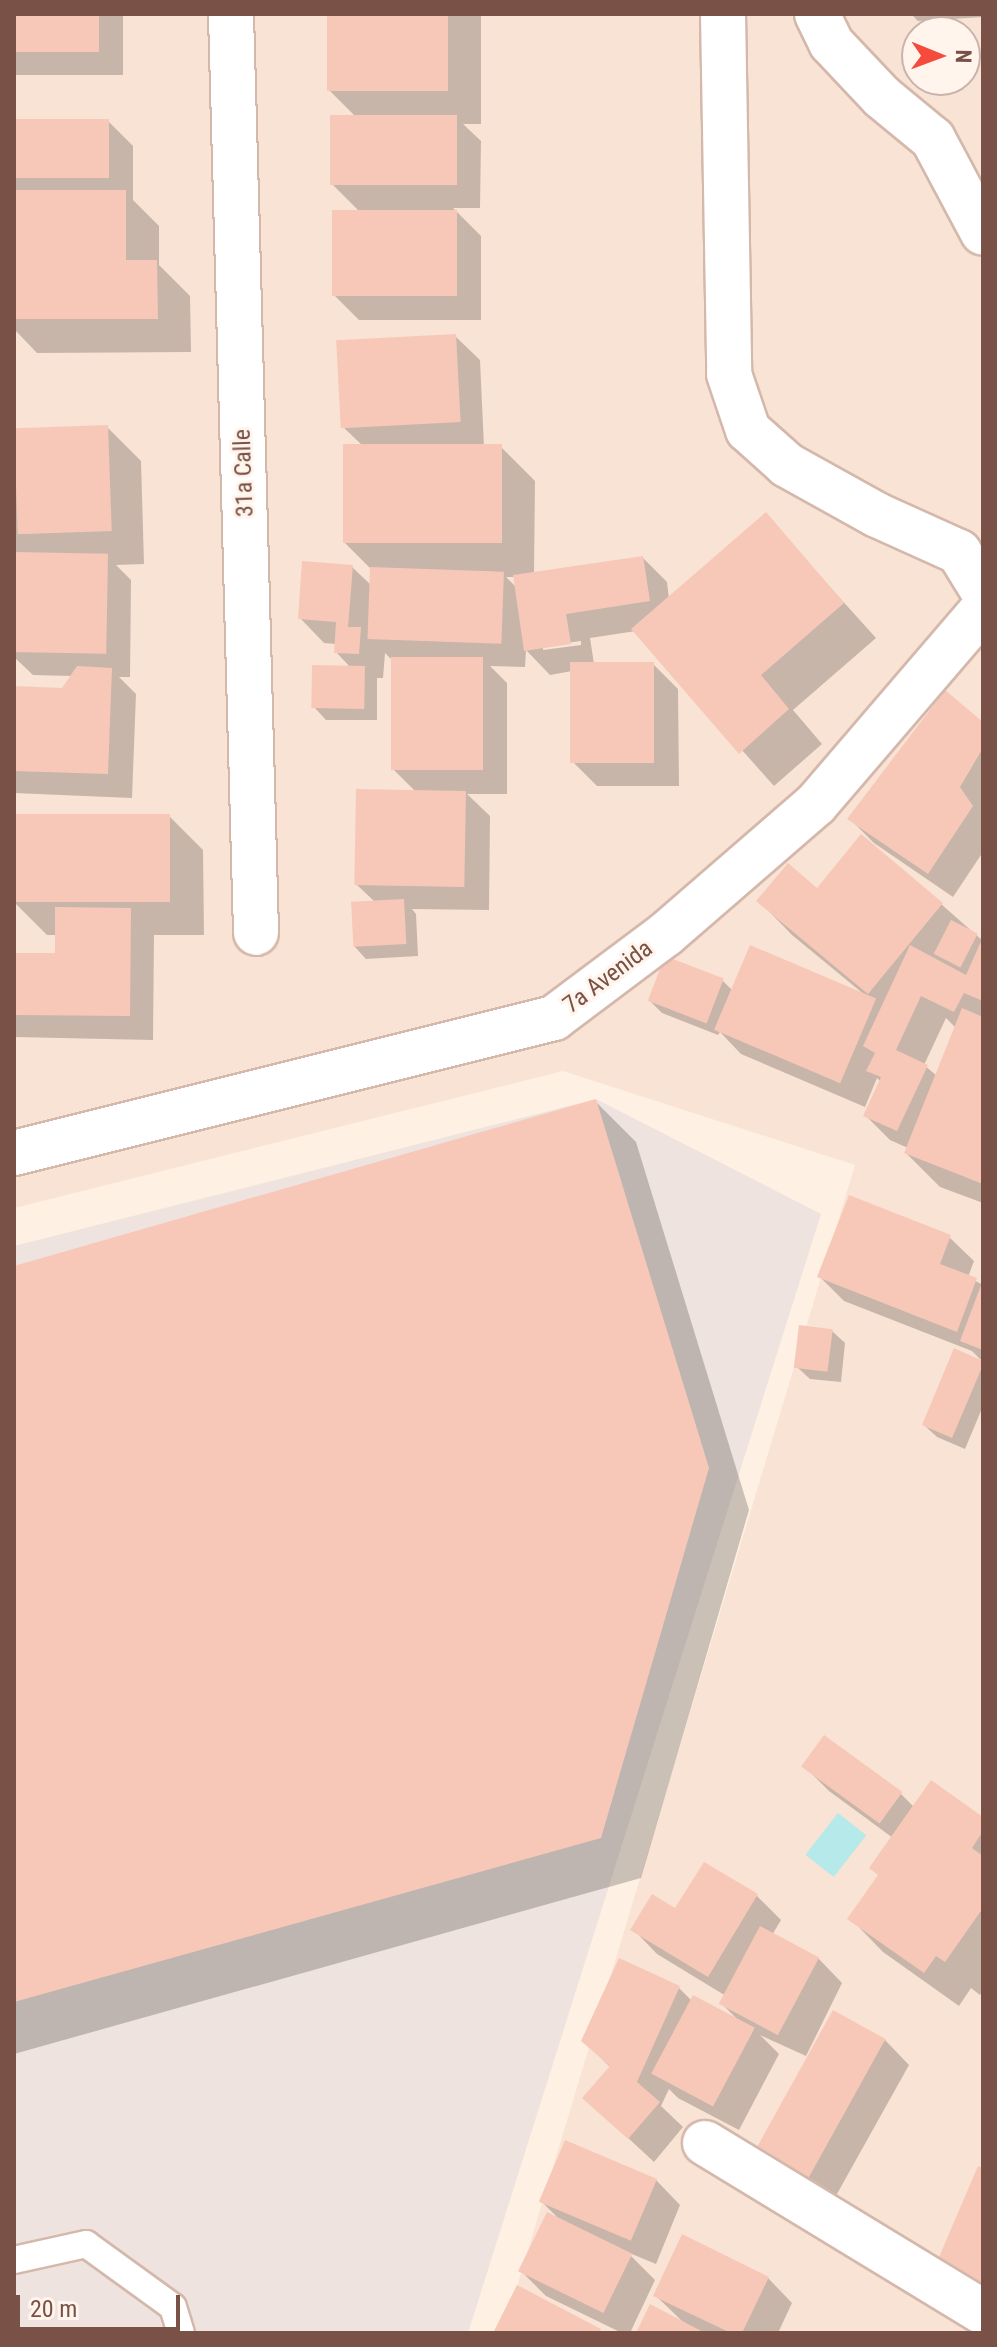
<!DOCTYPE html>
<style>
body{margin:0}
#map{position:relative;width:997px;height:2347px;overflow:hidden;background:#fef0e3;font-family:"Roboto Condensed",sans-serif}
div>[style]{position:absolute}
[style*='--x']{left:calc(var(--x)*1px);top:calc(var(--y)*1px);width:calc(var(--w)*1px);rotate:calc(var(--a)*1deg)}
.residential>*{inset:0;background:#f9e3d4}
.industrial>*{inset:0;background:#eee3de}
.water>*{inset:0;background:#b6eaea;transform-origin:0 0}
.shadow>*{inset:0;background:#0003;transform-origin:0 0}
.building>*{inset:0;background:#f7c8b8;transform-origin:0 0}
.roads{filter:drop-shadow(2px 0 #d4b8ab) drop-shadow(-2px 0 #d4b8ab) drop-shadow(0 2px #d4b8ab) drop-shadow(0 -2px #d4b8ab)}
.service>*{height:26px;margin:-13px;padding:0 13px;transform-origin:13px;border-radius:13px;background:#fff}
.minor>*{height:44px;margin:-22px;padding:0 22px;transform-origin:22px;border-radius:22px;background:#fff}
.tertiary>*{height:44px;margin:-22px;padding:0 22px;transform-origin:22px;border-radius:22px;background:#fff}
span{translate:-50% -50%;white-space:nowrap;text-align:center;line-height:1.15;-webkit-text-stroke:6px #fff5ec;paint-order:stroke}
.street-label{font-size:24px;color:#7a5146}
.frame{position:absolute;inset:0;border:16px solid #7a5146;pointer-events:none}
.north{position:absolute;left:901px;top:16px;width:80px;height:80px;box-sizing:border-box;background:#fff5ec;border:2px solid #cab3aa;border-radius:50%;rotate:91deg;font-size:22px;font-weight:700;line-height:32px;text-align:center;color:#7a5146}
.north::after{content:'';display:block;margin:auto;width:28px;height:36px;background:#f54b3c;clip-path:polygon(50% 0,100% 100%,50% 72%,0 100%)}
.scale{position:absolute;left:16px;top:2295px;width:164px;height:36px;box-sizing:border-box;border:4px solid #7a5146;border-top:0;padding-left:10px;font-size:24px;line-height:28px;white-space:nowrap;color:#7a5146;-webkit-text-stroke:6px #fff5ec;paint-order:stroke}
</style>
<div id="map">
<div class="residential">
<i style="clip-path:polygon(evenodd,14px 14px,983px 14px,983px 2333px,503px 2333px,855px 1165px,563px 1071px,14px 1208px,14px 14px,917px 32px,965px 32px,965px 80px,917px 80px,917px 32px)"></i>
</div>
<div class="industrial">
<i style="clip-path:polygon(596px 1099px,821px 1214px,468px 2333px,14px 2333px,14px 1246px)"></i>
</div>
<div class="water">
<i style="left:838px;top:1813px;width:36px;height:53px;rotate:38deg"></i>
</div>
<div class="shadow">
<i style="left:14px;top:14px;width:109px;height:61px"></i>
<i style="clip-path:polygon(329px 14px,481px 14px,481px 124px,463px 124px,481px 141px,480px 208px,453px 208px,481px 236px,481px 320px,359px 320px,334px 295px,360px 212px,332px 184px,356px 117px,329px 90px)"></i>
<i style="clip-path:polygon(911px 14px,983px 14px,983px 17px,918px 21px)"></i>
<i style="clip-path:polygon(14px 121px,108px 121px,133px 146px,133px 200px,159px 226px,159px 265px,190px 296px,191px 352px,37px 353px,14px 329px)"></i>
<i style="clip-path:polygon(evenodd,455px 336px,480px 360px,484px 447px,501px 447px,535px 481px,534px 574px,643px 558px,667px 582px,669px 599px,765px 515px,876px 638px,793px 710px,822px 744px,774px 786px,636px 631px,590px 638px,594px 664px,653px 664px,678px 689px,679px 786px,597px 786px,573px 762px,572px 671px,550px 675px,526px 650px,525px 667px,490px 666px,507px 683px,507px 794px,467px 794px,490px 816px,489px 910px,412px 909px,416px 914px,418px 956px,366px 959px,354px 946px,375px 902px,357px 885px,415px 791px,393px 769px,393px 661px,385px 653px,383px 678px,377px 678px,377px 720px,326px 720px,314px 707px,351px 668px,336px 652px,336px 644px,324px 643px,300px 618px,352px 567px,372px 586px,372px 570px,345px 543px,363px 446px,342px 426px,455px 336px,506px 577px,515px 577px,516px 587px,506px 577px,455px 336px,581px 641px,581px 645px,543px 650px,543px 646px,581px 641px)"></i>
<i style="clip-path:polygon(107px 427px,141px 461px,144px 564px,116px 565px,131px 580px,130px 677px,119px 677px,136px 694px,132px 798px,14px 793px,14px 688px,63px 690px,72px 676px,33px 675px,14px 657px,14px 430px)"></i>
<i style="clip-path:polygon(983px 725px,983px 852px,953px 897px,874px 843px,850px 819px)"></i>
<i style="clip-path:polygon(14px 816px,169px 816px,203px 850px,204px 935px,154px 935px,153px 1040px,14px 1037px,14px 955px,58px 955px,57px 935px,47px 935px,14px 902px)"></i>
<i style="clip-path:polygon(evenodd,817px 891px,941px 904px,983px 941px,983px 1203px,940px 1187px,906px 1153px,908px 1148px,890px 1140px,865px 1115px,881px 1082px,877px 1078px,865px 1107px,741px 1054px,720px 1032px,718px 1035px,662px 1013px,650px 1001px,723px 981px,733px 991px,866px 996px,792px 935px,759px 901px,817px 891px,946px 1018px,956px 1028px,937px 1076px,924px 1065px,946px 1018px)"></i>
<i style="clip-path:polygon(595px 1101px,636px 1142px,749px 1510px,641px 1878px,14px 2054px,14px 1268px)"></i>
<i style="clip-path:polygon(949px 1237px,974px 1261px,968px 1277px,983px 1285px,983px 1362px,972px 1351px,844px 1301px,820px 1277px)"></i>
<i style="clip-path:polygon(832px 1331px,845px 1343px,841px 1382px,810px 1379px,797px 1367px)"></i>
<i style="clip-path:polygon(983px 1363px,983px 1406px,965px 1449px,937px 1437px,924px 1425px)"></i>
<i style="clip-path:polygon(804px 1766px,901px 1794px,914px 1807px,983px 1820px,983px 1990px,980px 1995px,971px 1988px,959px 2006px,883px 1952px,850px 1918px,880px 1876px,893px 1838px,829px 1791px)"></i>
<i style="clip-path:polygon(757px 1896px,781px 1920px,772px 1935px,818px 1958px,842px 1983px,806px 2056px,760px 2035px,779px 2054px,739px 2130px,678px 2098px,669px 2089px,661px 2106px,683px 2127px,654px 2162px,585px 2098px,611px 2068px,584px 2041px,679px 1988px,692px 2001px,738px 2020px,722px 2004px,726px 1996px,657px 1954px,633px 1929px,676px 1911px)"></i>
<i style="clip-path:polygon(885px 2040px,909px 2065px,828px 2210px,754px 2156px)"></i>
<i style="clip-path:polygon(656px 2180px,680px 2205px,656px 2264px,627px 2252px,655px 2280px,630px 2333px,622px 2333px,546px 2296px,522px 2272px,559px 2219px,542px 2202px)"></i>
<i style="clip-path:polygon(768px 2278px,792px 2303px,778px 2333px,638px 2333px,683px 2322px,655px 2295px)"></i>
</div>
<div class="building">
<i style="left:14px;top:14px;width:85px;height:38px"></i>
<i style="left:327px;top:14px;width:121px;height:77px"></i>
<i style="left:330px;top:115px;width:127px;height:70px"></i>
<i style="left:14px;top:119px;width:95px;height:59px"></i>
<i style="clip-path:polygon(14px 190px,126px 190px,126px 260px,157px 260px,158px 319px,14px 319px)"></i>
<i style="left:332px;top:210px;width:125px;height:86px"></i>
<i style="left:456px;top:334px;width:88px;height:120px;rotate:87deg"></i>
<i style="left:108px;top:425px;width:106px;height:94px;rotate:88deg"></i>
<i style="left:343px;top:444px;width:159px;height:99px"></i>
<i style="clip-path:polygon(766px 512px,844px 603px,761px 675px,789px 709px,739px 754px,631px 629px)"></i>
<i style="left:14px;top:552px;width:94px;height:100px;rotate:1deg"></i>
<i style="clip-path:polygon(643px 556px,650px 601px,566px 614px,571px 644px,524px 651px,513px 575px)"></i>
<i style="clip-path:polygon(302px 561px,353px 565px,348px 627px,361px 627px,359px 654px,334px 653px,336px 622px,298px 619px)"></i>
<i style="left:370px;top:567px;width:134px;height:72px;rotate:2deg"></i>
<i style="left:391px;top:657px;width:92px;height:113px"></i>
<i style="left:570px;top:662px;width:84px;height:101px"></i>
<i style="left:312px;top:665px;width:53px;height:43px;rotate:1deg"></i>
<i style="clip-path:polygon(77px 666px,112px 668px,108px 774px,14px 771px,14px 686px,62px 688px)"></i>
<i style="clip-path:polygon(945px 690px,983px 722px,983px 748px,960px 787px,973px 806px,928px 874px,847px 819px)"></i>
<i style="left:356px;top:789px;width:110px;height:96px;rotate:1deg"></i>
<i style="left:14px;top:814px;width:156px;height:88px"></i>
<i style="clip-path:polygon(861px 834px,943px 903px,868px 994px,756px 901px,788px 863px,817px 888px)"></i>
<i style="left:404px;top:899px;width:45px;height:53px;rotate:87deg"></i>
<i style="clip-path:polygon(55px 907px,131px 908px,130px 1016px,14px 1015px,14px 953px,55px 953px)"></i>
<i style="left:951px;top:920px;width:30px;height:38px;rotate:27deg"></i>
<i style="clip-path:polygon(983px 937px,983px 1001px,964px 993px,954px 1012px,921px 996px,896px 1050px,928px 1065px,897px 1131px,863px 1116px,881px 1077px,866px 1071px,875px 1053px,863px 1046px,910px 945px,966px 975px)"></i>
<i style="left:750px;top:945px;width:137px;height:92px;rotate:23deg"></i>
<i style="left:665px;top:956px;width:63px;height:48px;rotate:21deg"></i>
<i style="clip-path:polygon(962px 1008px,983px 1017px,983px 1184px,904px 1153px)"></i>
<i style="clip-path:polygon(596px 1099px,709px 1468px,601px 1838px,14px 2002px,14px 1266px)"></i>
<i style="clip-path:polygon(849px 1195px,951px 1235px,940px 1264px,977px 1278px,957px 1332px,817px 1277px)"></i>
<i style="clip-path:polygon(983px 1280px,983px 1350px,960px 1341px)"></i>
<i style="left:799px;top:1325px;width:34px;height:43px;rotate:7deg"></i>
<i style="clip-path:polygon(954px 1348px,983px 1361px,983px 1365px,952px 1438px,922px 1425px)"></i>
<i style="left:824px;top:1735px;width:97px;height:39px;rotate:36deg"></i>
<i style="clip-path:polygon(931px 1780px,983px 1817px,983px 1831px,972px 1848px,983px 1856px,983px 1908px,945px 1962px,936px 1956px,924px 1973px,847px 1919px,878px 1875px,869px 1868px)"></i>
<i style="clip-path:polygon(704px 1862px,758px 1894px,708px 1977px,630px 1930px,652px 1894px,675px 1908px)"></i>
<i style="left:760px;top:1926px;width:67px;height:88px;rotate:28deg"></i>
<i style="clip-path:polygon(619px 1958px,680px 1986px,637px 2082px,660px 2102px,628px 2139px,582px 2098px,610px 2066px,581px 2041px)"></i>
<i style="left:693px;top:1995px;width:70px;height:89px;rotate:28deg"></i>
<i style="left:833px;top:2010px;width:60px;height:168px;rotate:29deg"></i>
<i style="left:565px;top:2140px;width:100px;height:67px;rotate:23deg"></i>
<i style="clip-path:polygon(978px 2166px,983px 2168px,983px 2316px,925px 2290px)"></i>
<i style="left:547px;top:2212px;width:95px;height:66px;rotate:26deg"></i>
<i style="clip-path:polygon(682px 2234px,769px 2277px,742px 2333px,731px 2333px,653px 2296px)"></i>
<i style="clip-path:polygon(517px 2285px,601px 2329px,599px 2333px,493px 2333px)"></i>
<i style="clip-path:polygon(650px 2304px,705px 2333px,636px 2333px)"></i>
</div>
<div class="roads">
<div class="service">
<i style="--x:14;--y:2260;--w:74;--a:-12.5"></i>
<i style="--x:86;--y:2244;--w:107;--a:35.9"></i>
<i style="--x:173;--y:2307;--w:27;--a:73"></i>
</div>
<div class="minor">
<i style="--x:231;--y:14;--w:919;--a:88.44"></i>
<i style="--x:723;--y:14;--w:360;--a:89"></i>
<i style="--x:729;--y:374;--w:59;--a:71.3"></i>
<i style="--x:748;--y:430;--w:52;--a:41.9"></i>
<i style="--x:787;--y:465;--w:103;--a:29.1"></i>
<i style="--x:877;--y:515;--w:90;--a:24.3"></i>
<i style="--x:959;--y:552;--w:46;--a:58.4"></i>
<i style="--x:817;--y:14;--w:32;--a:64"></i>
<i style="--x:831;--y:43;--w:74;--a:46.6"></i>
<i style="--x:882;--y:97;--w:66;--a:39.5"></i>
<i style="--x:933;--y:139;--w:106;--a:62"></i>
<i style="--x:705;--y:2143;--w:325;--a:31.3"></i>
</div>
<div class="tertiary">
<i style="--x:14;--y:1153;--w:557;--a:-14.04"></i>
<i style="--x:554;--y:1018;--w:140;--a:-36.9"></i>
<i style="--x:666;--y:934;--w:198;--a:-40.9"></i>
<i style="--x:816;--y:804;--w:257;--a:-49.4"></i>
</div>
</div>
<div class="street-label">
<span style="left:244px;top:473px;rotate:-92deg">31a Calle</span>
<span style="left:608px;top:977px;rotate:-37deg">7a Avenida</span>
</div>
<div class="frame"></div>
<div class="north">N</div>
<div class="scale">20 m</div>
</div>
